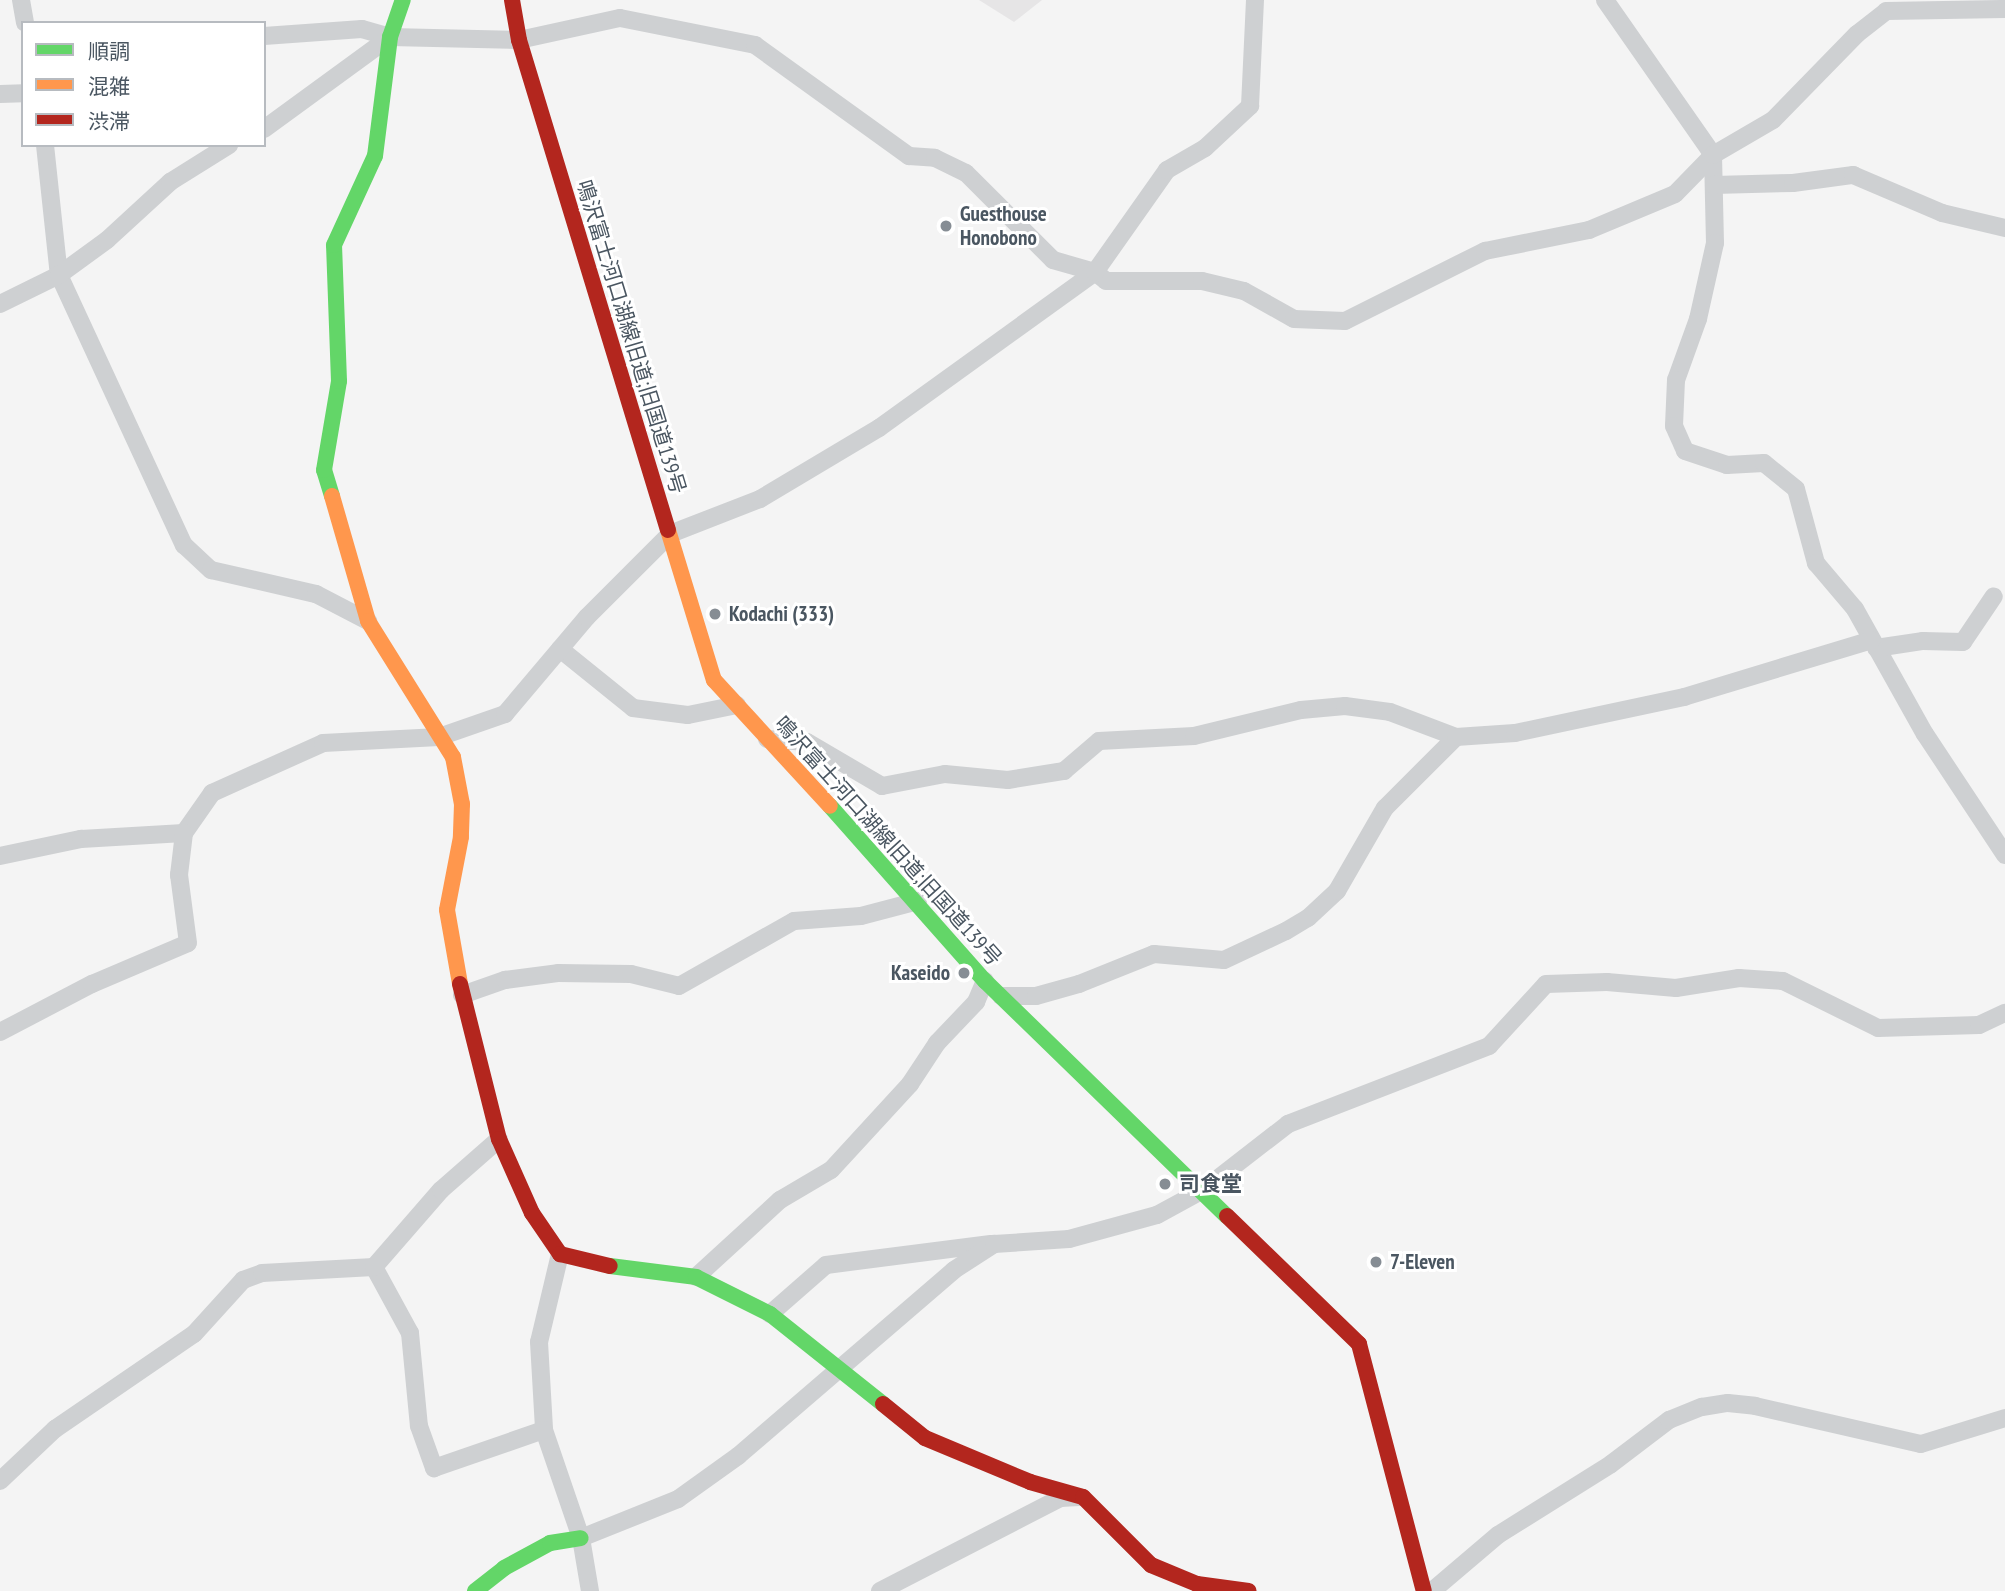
<!DOCTYPE html>
<meta charset="utf-8">
<style>
body{margin:0}
#map{position:relative;width:2005px;height:1591px;overflow:hidden;background:#f4f4f4;font-family:"PT Sans Narrow","Noto Sans JP",sans-serif}
div>[style]{position:absolute}
[style*='--x']{left:calc(var(--x)*1px);top:calc(var(--y)*1px);width:calc(var(--w)*1px);rotate:calc(var(--a)*1deg)}
.education>*{inset:0;background:#e6e5e6}
.street>*{height:18px;margin:-9px;padding:0 9px;transform-origin:9px;border-radius:9px;background:#ced0d2}
.fast>*{height:16px;margin:-8px;padding:0 8px;transform-origin:8px;border-radius:8px;background:#63d668}
.slow>*{height:16px;margin:-8px;padding:0 8px;transform-origin:8px;border-radius:8px;background:#ff974d}
.jam>*{height:16px;margin:-8px;padding:0 8px;transform-origin:8px;border-radius:8px;background:#b3261e}
.dots>*{width:19px;height:19px;translate:-50% -50%;box-sizing:border-box;border:4px solid #fff;border-radius:50%}
span{translate:-50% -50%;white-space:nowrap;text-align:center;line-height:1.15;-webkit-text-stroke:6px #fff;paint-order:stroke}
.poi-label{font-size:21px;color:#4a5661;font-weight:700}
.left{translate:0 -50%;text-align:left}
.right{translate:-100% -50%;text-align:right}
.street-label{font-size:21px;color:#4a5661}
.legend{position:absolute;left:21px;top:21px;width:245px;height:126px;box-sizing:border-box;background:#fff;border:2px solid #b7bbc0;margin:0;padding:9px 12px;list-style:none;font-size:21px;color:#4a5661}
.legend li{display:flex;align-items:center;gap:14px;height:35px}
.legend b{width:35px;border:2px solid #b7bbc0}
</style>
<div id="map">
<div class="education">
<i style="clip-path:polygon(979px 0,1042px 0,1014px 22px)"></i>
</div>
<div class="street">
<i style="--x:21;--y:0;--w:23;--a:80"></i>
<i style="--x:1605;--y:0;--w:189;--a:55.1"></i>
<i style="--x:1713;--y:155;--w:88;--a:88.7"></i>
<i style="--x:1715;--y:243;--w:78;--a:102.6"></i>
<i style="--x:1698;--y:319;--w:65;--a:109.8"></i>
<i style="--x:1676;--y:380;--w:46;--a:92.5"></i>
<i style="--x:1674;--y:426;--w:27;--a:66"></i>
<i style="--x:1685;--y:451;--w:44;--a:18.4"></i>
<i style="--x:1727;--y:465;--w:37;--a:-3"></i>
<i style="--x:1764;--y:463;--w:41;--a:39.1"></i>
<i style="--x:1796;--y:489;--w:77;--a:74.9"></i>
<i style="--x:1816;--y:563;--w:60;--a:49.7"></i>
<i style="--x:1855;--y:609;--w:143;--a:60.8"></i>
<i style="--x:1925;--y:734;--w:145;--a:56.5"></i>
<i style="--x:264;--y:36;--w:98;--a:-4.1"></i>
<i style="--x:362;--y:29;--w:29;--a:16"></i>
<i style="--x:390;--y:37;--w:129;--a:1.3"></i>
<i style="--x:519;--y:40;--w:103;--a:-12.3"></i>
<i style="--x:620;--y:18;--w:138;--a:11.3"></i>
<i style="--x:755;--y:45;--w:190;--a:35.8"></i>
<i style="--x:909;--y:156;--w:26;--a:4"></i>
<i style="--x:935;--y:158;--w:34;--a:26"></i>
<i style="--x:966;--y:173;--w:123;--a:45"></i>
<i style="--x:1053;--y:260;--w:44;--a:15.9"></i>
<i style="--x:1095;--y:272;--w:14;--a:39"></i>
<i style="--x:1106;--y:281;--w:96;--a:0"></i>
<i style="--x:1202;--y:281;--w:43;--a:13.4"></i>
<i style="--x:1244;--y:291;--w:57;--a:29.2"></i>
<i style="--x:1294;--y:319;--w:51;--a:2.2"></i>
<i style="--x:1345;--y:321;--w:157;--a:-26.6"></i>
<i style="--x:1485;--y:251;--w:106;--a:-11.4"></i>
<i style="--x:1589;--y:230;--w:93;--a:-22.7"></i>
<i style="--x:1675;--y:194;--w:54;--a:-45.7"></i>
<i style="--x:1713;--y:155;--w:69;--a:-30.3"></i>
<i style="--x:1773;--y:120;--w:120;--a:-45.7"></i>
<i style="--x:1857;--y:34;--w:37;--a:-38"></i>
<i style="--x:1886;--y:11;--w:119;--a:-1"></i>
<i style="--x:0;--y:94;--w:23;--a:-2"></i>
<i style="--x:264;--y:129;--w:156;--a:-36.1"></i>
<i style="--x:45;--y:145;--w:131;--a:83.9"></i>
<i style="--x:59;--y:275;--w:298;--a:65.2"></i>
<i style="--x:184;--y:545;--w:37;--a:43"></i>
<i style="--x:211;--y:570;--w:108;--a:12.9"></i>
<i style="--x:316;--y:594;--w:59;--a:27.4"></i>
<i style="--x:1714;--y:185;--w:79;--a:-1.5"></i>
<i style="--x:1793;--y:183;--w:61;--a:-7.6"></i>
<i style="--x:1853;--y:175;--w:97;--a:23.1"></i>
<i style="--x:1942;--y:213;--w:65;--a:13.4"></i>
<i style="--x:0;--y:304;--w:66;--a:-26.2"></i>
<i style="--x:59;--y:275;--w:59;--a:-36.1"></i>
<i style="--x:107;--y:240;--w:86;--a:-42.6"></i>
<i style="--x:170;--y:182;--w:70;--a:-32.1"></i>
<i style="--x:1876;--y:648;--w:48;--a:-8.5"></i>
<i style="--x:1923;--y:641;--w:40;--a:1.4"></i>
<i style="--x:1963;--y:642;--w:55;--a:-56"></i>
<i style="--x:560;--y:649;--w:94;--a:38.9"></i>
<i style="--x:633;--y:708;--w:55;--a:7.3"></i>
<i style="--x:688;--y:715;--w:50;--a:-11.5"></i>
<i style="--x:767;--y:739;--w:40;--a:4.3"></i>
<i style="--x:807;--y:742;--w:87;--a:30.4"></i>
<i style="--x:882;--y:786;--w:64;--a:-10.8"></i>
<i style="--x:945;--y:774;--w:63;--a:5.4"></i>
<i style="--x:1008;--y:780;--w:57;--a:-9.1"></i>
<i style="--x:1064;--y:771;--w:46;--a:-40.6"></i>
<i style="--x:1099;--y:741;--w:95;--a:-3"></i>
<i style="--x:1194;--y:736;--w:110;--a:-13.7"></i>
<i style="--x:1301;--y:710;--w:44;--a:-5.2"></i>
<i style="--x:1345;--y:706;--w:45;--a:7.6"></i>
<i style="--x:1390;--y:712;--w:71;--a:20.7"></i>
<i style="--x:0;--y:856;--w:83;--a:-11.9"></i>
<i style="--x:81;--y:839;--w:103;--a:-3.3"></i>
<i style="--x:184;--y:833;--w:49;--a:-55"></i>
<i style="--x:212;--y:793;--w:122;--a:-24.2"></i>
<i style="--x:323;--y:743;--w:116;--a:-3"></i>
<i style="--x:439;--y:737;--w:70;--a:-19.2"></i>
<i style="--x:505;--y:714;--w:127;--a:-49.8"></i>
<i style="--x:587;--y:617;--w:117;--a:-45"></i>
<i style="--x:670;--y:534;--w:97;--a:-21.3"></i>
<i style="--x:760;--y:499;--w:139;--a:-30.8"></i>
<i style="--x:879;--y:428;--w:266;--a:-35.8"></i>
<i style="--x:1095;--y:272;--w:125;--a:-54.8"></i>
<i style="--x:1167;--y:170;--w:44;--a:-30.1"></i>
<i style="--x:1205;--y:148;--w:62;--a:-43"></i>
<i style="--x:1250;--y:106;--w:106;--a:-87.3"></i>
<i style="--x:462;--y:995;--w:46;--a:-19.2"></i>
<i style="--x:505;--y:980;--w:53;--a:-7.5"></i>
<i style="--x:558;--y:973;--w:73;--a:0.8"></i>
<i style="--x:631;--y:974;--w:49;--a:14"></i>
<i style="--x:679;--y:986;--w:132;--a:-29.5"></i>
<i style="--x:794;--y:921;--w:67;--a:-4.3"></i>
<i style="--x:861;--y:916;--w:59;--a:-14.7"></i>
<i style="--x:1001;--y:996;--w:35;--a:0"></i>
<i style="--x:1036;--y:996;--w:45;--a:-15.6"></i>
<i style="--x:1079;--y:984;--w:81;--a:-21.8"></i>
<i style="--x:1154;--y:954;--w:70;--a:4.9"></i>
<i style="--x:1224;--y:960;--w:68;--a:-25.1"></i>
<i style="--x:1286;--y:931;--w:26;--a:-31"></i>
<i style="--x:1308;--y:918;--w:40;--a:-43"></i>
<i style="--x:1337;--y:891;--w:96;--a:-60"></i>
<i style="--x:1385;--y:808;--w:100;--a:-45"></i>
<i style="--x:1456;--y:737;--w:59;--a:-3.9"></i>
<i style="--x:1515;--y:733;--w:173;--a:-12"></i>
<i style="--x:1684;--y:697;--w:196;--a:-16.9"></i>
<i style="--x:0;--y:1032;--w:104;--a:-27.6"></i>
<i style="--x:92;--y:984;--w:104;--a:-23.1"></i>
<i style="--x:188;--y:943;--w:69;--a:-97.5"></i>
<i style="--x:179;--y:875;--w:42;--a:-83.2"></i>
<i style="--x:560;--y:1254;--w:90;--a:103.4"></i>
<i style="--x:539;--y:1342;--w:88;--a:86.7"></i>
<i style="--x:544;--y:1430;--w:114;--a:71.1"></i>
<i style="--x:581;--y:1538;--w:54;--a:80.4"></i>
<i style="--x:374;--y:1267;--w:75;--a:61.4"></i>
<i style="--x:410;--y:1333;--w:93;--a:84.5"></i>
<i style="--x:419;--y:1426;--w:45;--a:70.3"></i>
<i style="--x:434;--y:1468;--w:116;--a:-19.1"></i>
<i style="--x:696;--y:1277;--w:114;--a:-42.5"></i>
<i style="--x:780;--y:1200;--w:59;--a:-30.5"></i>
<i style="--x:831;--y:1170;--w:117;--a:-47.4"></i>
<i style="--x:910;--y:1084;--w:49;--a:-56.6"></i>
<i style="--x:937;--y:1043;--w:57;--a:-46.4"></i>
<i style="--x:976;--y:1002;--w:23;--a:-67"></i>
<i style="--x:770;--y:1314;--w:74;--a:-41.2"></i>
<i style="--x:826;--y:1265;--w:166;--a:-7.3"></i>
<i style="--x:0;--y:1481;--w:76;--a:-43.4"></i>
<i style="--x:55;--y:1429;--w:168;--a:-34.4"></i>
<i style="--x:194;--y:1334;--w:73;--a:-47.8"></i>
<i style="--x:243;--y:1280;--w:20;--a:-20"></i>
<i style="--x:262;--y:1273;--w:112;--a:-3.1"></i>
<i style="--x:374;--y:1267;--w:102;--a:-49"></i>
<i style="--x:441;--y:1190;--w:77;--a:-41.3"></i>
<i style="--x:581;--y:1538;--w:105;--a:-21.9"></i>
<i style="--x:678;--y:1499;--w:74;--a:-35.6"></i>
<i style="--x:738;--y:1456;--w:285;--a:-40.7"></i>
<i style="--x:954;--y:1270;--w:48;--a:-33"></i>
<i style="--x:994;--y:1244;--w:75;--a:-3.8"></i>
<i style="--x:1069;--y:1239;--w:91;--a:-15.3"></i>
<i style="--x:1157;--y:1215;--w:52;--a:-28.5"></i>
<i style="--x:1203;--y:1190;--w:108;--a:-37.8"></i>
<i style="--x:1288;--y:1124;--w:216;--a:-21.2"></i>
<i style="--x:1489;--y:1046;--w:84;--a:-47.4"></i>
<i style="--x:1546;--y:984;--w:61;--a:-1.9"></i>
<i style="--x:1607;--y:982;--w:69;--a:5"></i>
<i style="--x:1676;--y:988;--w:64;--a:-9"></i>
<i style="--x:1739;--y:978;--w:44;--a:3.9"></i>
<i style="--x:1783;--y:981;--w:106;--a:26.3"></i>
<i style="--x:1878;--y:1028;--w:101;--a:-1.7"></i>
<i style="--x:1979;--y:1025;--w:29;--a:-25"></i>
<i style="--x:880;--y:1591;--w:203;--a:-27.3"></i>
<i style="--x:1060;--y:1498;--w:19;--a:-3"></i>
<i style="--x:1432;--y:1591;--w:87;--a:-40.3"></i>
<i style="--x:1498;--y:1535;--w:133;--a:-32.1"></i>
<i style="--x:1611;--y:1464;--w:73;--a:-37.2"></i>
<i style="--x:1669;--y:1420;--w:35;--a:-22"></i>
<i style="--x:1702;--y:1407;--w:26;--a:-9"></i>
<i style="--x:1728;--y:1403;--w:27;--a:6"></i>
<i style="--x:1755;--y:1406;--w:170;--a:12.9"></i>
<i style="--x:1921;--y:1444;--w:88;--a:-17.2"></i>
</div>
<div class="fast">
<i style="--x:332;--y:496;--w:27;--a:-107"></i>
<i style="--x:324;--y:470;--w:90;--a:-80.4"></i>
<i style="--x:339;--y:381;--w:136;--a:-92.1"></i>
<i style="--x:334;--y:245;--w:98;--a:-65.3"></i>
<i style="--x:375;--y:156;--w:120;--a:-82.8"></i>
<i style="--x:390;--y:37;--w:39;--a:-71"></i>
<i style="--x:830;--y:806;--w:234;--a:48.5"></i>
<i style="--x:985;--y:981;--w:337;--a:44.2"></i>
<i style="--x:610;--y:1266;--w:87;--a:7.3"></i>
<i style="--x:696;--y:1277;--w:83;--a:26.6"></i>
<i style="--x:770;--y:1314;--w:144;--a:38.5"></i>
<i style="--x:475;--y:1591;--w:37;--a:-38"></i>
<i style="--x:504;--y:1568;--w:52;--a:-28.5"></i>
<i style="--x:550;--y:1543;--w:31;--a:-9"></i>
</div>
<div class="slow">
<i style="--x:332;--y:496;--w:130;--a:73.9"></i>
<i style="--x:368;--y:621;--w:160;--a:58"></i>
<i style="--x:453;--y:757;--w:48;--a:79.2"></i>
<i style="--x:462;--y:804;--w:33;--a:92"></i>
<i style="--x:461;--y:837;--w:74;--a:100.9"></i>
<i style="--x:447;--y:910;--w:75;--a:80"></i>
<i style="--x:668;--y:530;--w:157;--a:73"></i>
<i style="--x:714;--y:680;--w:171;--a:47.4"></i>
</div>
<div class="jam">
<i style="--x:512;--y:0;--w:41;--a:80.1"></i>
<i style="--x:519;--y:40;--w:512;--a:73.09"></i>
<i style="--x:460;--y:984;--w:160;--a:75.9"></i>
<i style="--x:499;--y:1139;--w:81;--a:66"></i>
<i style="--x:532;--y:1213;--w:50;--a:55.7"></i>
<i style="--x:560;--y:1254;--w:51;--a:13.5"></i>
<i style="--x:1227;--y:1216;--w:184;--a:44.1"></i>
<i style="--x:1359;--y:1344;--w:255;--a:75.3"></i>
<i style="--x:883;--y:1404;--w:54;--a:39"></i>
<i style="--x:925;--y:1438;--w:114;--a:22.7"></i>
<i style="--x:1030;--y:1482;--w:55;--a:15.8"></i>
<i style="--x:1083;--y:1497;--w:96;--a:45"></i>
<i style="--x:1151;--y:1565;--w:50;--a:22.4"></i>
<i style="--x:1197;--y:1584;--w:52;--a:7.7"></i>
</div>
<div class="dots">
<i style="left:946px;top:226px;background:#868d94"></i>
<i style="left:715px;top:614px;background:#868d94"></i>
<i style="left:964px;top:973px;background:#868d94"></i>
<i style="left:1165px;top:1184px;background:#868d94"></i>
<i style="left:1376px;top:1262px;background:#868d94"></i>
</div>
<div class="poi-label">
<span class="left" style="left:960px;top:226px">Guesthouse<br>Honobono</span>
<span class="left" style="left:729px;top:614px">Kodachi (333)</span>
<span class="right" style="left:950px;top:973px">Kaseido</span>
<span class="left" style="left:1179px;top:1184px">司食堂</span>
<span class="left" style="left:1390px;top:1262px">7-Eleven</span>
</div>
<div class="street-label">
<span style="left:631px;top:337px;rotate:73deg">鳴沢富士河口湖線旧道;旧国道139号</span>
<span style="left:888px;top:841px;rotate:48deg">鳴沢富士河口湖線旧道;旧国道139号</span>
</div>
<ul class="legend">
<li><b style="height:9px;background:#63d668"></b>順調</li>
<li><b style="height:9px;background:#ff974d"></b>混雑</li>
<li><b style="height:9px;background:#b3261e"></b>渋滞</li>
</ul>
</div>
